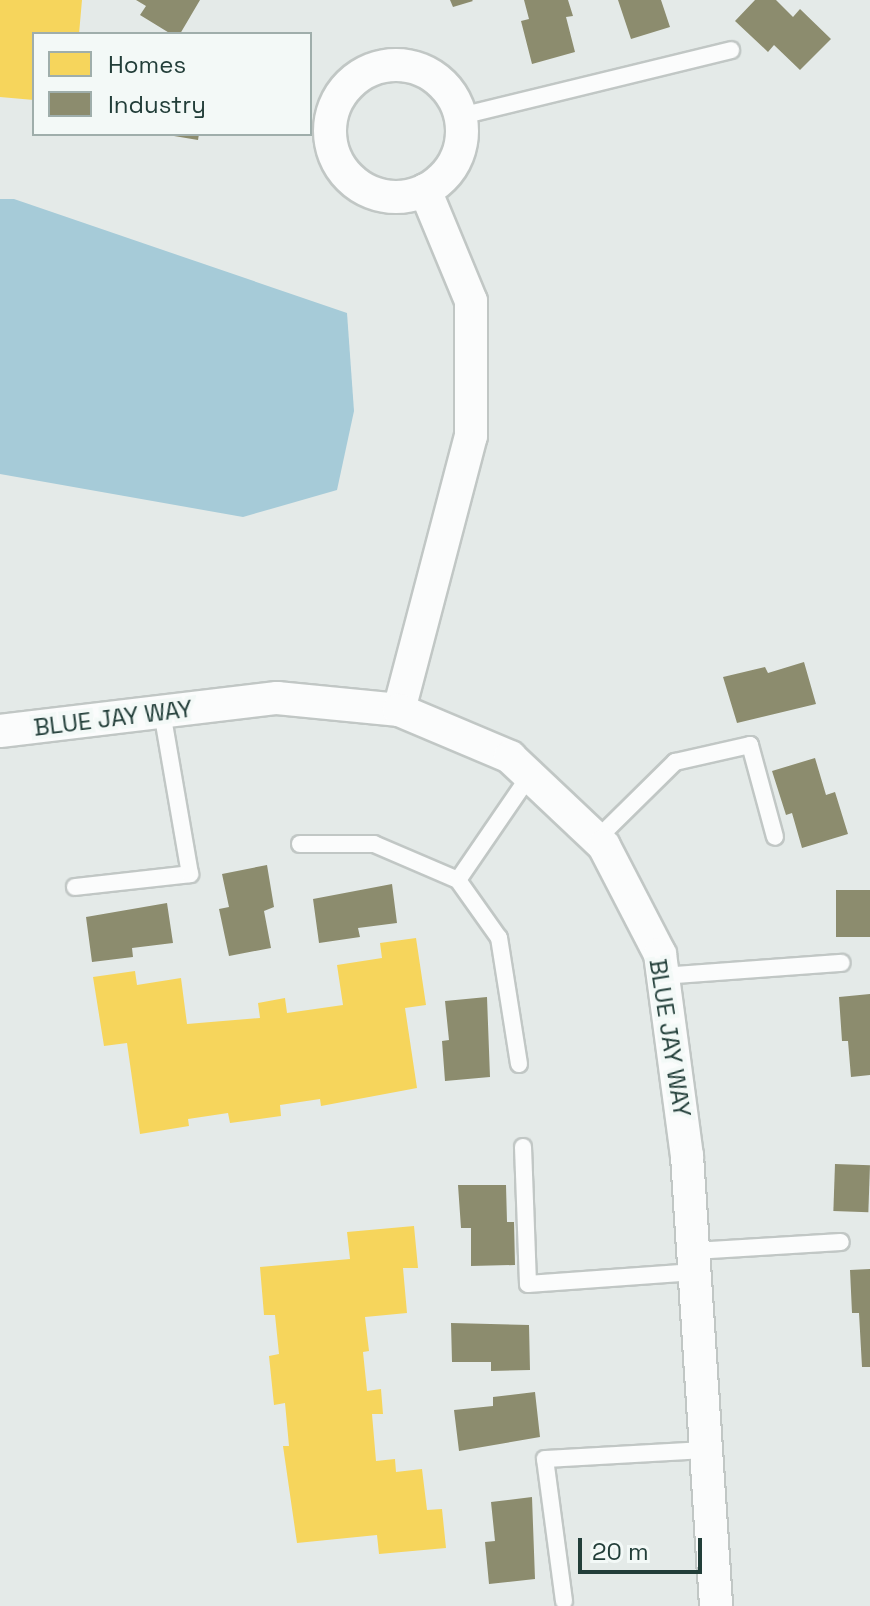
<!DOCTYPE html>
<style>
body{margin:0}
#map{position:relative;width:870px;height:1606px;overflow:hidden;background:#e4eae8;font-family:"Space Grotesk",sans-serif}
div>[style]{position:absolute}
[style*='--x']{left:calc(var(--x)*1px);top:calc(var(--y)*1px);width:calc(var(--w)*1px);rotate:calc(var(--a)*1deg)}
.water>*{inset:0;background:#a6cbd8}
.homes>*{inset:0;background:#f6d55c}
.industry>*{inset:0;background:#8c8c6e;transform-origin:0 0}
.roads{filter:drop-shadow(2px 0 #c1c7c5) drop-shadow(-2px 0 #c1c7c5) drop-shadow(0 2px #c1c7c5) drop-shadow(0 -2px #c1c7c5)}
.lane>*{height:16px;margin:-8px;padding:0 8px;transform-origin:8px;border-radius:8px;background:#fbfcfc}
.street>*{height:32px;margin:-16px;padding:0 16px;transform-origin:16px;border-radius:16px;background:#fbfcfc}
.street>.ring{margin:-16px;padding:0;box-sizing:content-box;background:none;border:32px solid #fbfcfc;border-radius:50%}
span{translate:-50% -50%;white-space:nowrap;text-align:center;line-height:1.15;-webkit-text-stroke:8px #f3f9f7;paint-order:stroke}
.street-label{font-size:24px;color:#223e39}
.legend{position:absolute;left:32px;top:32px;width:280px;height:104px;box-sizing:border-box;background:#f3f9f7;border:2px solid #9faeab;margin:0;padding:10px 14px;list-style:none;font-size:24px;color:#223e39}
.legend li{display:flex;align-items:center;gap:16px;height:40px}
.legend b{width:40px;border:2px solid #9faeab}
.scale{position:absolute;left:578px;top:1538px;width:124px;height:36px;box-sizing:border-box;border:4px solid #223e39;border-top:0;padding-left:10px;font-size:24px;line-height:28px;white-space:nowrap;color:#223e39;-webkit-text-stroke:6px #f3f9f7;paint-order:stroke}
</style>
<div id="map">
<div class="water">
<i style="clip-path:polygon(0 199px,14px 199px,347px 313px,354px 411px,337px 490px,243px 517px,0 474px)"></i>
</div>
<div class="homes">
<i style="clip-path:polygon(0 0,82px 0,79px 34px,34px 34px,34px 100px,0 97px)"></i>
<i style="clip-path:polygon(416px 938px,426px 1005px,405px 1008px,417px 1088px,321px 1106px,320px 1099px,280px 1105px,281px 1116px,230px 1123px,228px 1113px,188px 1119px,189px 1126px,140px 1134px,127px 1043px,104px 1046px,93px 977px,135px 971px,137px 985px,181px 978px,187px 1024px,260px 1018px,258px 1003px,285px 998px,287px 1013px,343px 1005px,337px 965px,382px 958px,380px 943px)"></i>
<i style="clip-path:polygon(414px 1226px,418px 1268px,403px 1268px,407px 1313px,365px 1317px,369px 1351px,363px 1352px,367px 1391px,381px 1389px,383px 1414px,372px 1414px,376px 1461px,395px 1459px,396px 1472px,422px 1469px,427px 1510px,442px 1509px,446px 1548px,379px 1554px,377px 1535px,297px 1543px,283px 1446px,289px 1446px,285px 1403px,274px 1405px,269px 1356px,279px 1354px,275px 1315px,264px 1315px,260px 1267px,350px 1259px,347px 1232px)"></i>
</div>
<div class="industry">
<i style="clip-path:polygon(136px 0,200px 0,180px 34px,171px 34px,140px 15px,146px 6px)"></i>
<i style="clip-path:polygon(450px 0,472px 0,473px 1px,453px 7px)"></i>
<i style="clip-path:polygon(524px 0,568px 0,573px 16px,566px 17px,575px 52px,532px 64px,521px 21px,529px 19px)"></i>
<i style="clip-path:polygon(618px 0,661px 0,670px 27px,631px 39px)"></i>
<i style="clip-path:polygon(755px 0,776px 0,793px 17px,800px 9px,831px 39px,800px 70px,774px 45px,768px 52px,735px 21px)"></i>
<i style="clip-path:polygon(162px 134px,199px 134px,198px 140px)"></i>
<i style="clip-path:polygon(804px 662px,816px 704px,737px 723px,723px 677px,765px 667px,768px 673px)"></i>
<i style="clip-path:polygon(815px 758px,826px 795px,835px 792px,848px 834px,802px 848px,792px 813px,786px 815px,772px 771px)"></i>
<i style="clip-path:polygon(267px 865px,274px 907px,264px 911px,271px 948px,229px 956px,219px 909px,229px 907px,222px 874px)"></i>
<i style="clip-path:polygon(392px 884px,397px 923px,358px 928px,360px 937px,319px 943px,313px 899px)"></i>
<i style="left:870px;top:890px;width:47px;height:34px;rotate:90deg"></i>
<i style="clip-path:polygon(167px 903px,173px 943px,132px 948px,133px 957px,92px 962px,86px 917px)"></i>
<i style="clip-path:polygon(870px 994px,870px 1075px,851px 1077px,848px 1041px,842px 1041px,839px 997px)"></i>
<i style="clip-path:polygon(487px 997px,490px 1077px,445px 1081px,442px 1041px,449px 1040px,445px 1001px)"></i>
<i style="left:835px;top:1164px;width:35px;height:47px;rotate:2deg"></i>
<i style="clip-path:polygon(458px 1185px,506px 1185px,507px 1222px,514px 1222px,515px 1265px,471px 1266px,471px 1228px,461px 1228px)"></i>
<i style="clip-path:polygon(870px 1269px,870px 1367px,862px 1367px,859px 1313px,852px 1313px,850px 1270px)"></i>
<i style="clip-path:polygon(451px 1323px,529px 1325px,530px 1370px,491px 1371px,491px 1362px,452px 1362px)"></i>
<i style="clip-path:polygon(535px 1392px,540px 1437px,459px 1451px,454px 1410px,493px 1406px,493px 1397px)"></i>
<i style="clip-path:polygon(532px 1497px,535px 1579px,489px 1584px,485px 1542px,495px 1541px,491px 1502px)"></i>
</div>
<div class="roads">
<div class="lane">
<i style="--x:461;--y:116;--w:278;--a:-13.7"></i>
<i style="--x:597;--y:839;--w:110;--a:-44.6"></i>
<i style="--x:675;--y:762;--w:77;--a:-12.8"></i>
<i style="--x:750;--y:745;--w:95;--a:74.8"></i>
<i style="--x:300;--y:844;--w:74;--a:0"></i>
<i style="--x:374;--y:844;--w:91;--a:23.2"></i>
<i style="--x:75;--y:887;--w:116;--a:-6.4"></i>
<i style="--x:190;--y:874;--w:164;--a:-99.8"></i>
<i style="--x:663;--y:976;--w:179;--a:-4.2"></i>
<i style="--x:519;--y:1064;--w:128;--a:-99"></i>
<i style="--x:499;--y:938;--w:71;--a:-125.3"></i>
<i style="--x:458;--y:880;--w:127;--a:-55.6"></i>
<i style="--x:523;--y:1147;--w:137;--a:87.9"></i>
<i style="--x:528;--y:1284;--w:167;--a:-4.1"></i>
<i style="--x:694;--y:1251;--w:147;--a:-3.5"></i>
<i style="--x:564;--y:1601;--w:143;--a:-97.6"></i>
<i style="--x:545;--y:1459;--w:161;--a:-3.2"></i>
</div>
<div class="street">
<i class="ring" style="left:330px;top:65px;width:100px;height:100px"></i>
<i style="--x:399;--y:710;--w:283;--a:-75.3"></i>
<i style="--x:471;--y:436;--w:135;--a:-90"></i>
<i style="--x:471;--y:301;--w:120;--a:-112.5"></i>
<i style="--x:0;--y:731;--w:279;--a:-6.8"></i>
<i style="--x:277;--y:698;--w:123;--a:5.6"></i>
<i style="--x:399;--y:710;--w:121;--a:22.9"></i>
<i style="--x:510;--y:757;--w:129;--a:43.4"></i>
<i style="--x:604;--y:846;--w:122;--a:62.6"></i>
<i style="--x:660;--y:954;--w:204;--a:82.4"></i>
<i style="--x:687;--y:1156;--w:451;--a:86.3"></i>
</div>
</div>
<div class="street-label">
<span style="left:113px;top:718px;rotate:-7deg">BLUE JAY WAY</span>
<span style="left:670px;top:1038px;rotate:81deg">BLUE JAY WAY</span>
</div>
<ul class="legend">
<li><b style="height:22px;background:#f6d55c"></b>Homes</li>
<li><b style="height:22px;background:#8c8c6e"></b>Industry</li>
</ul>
<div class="scale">20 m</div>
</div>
